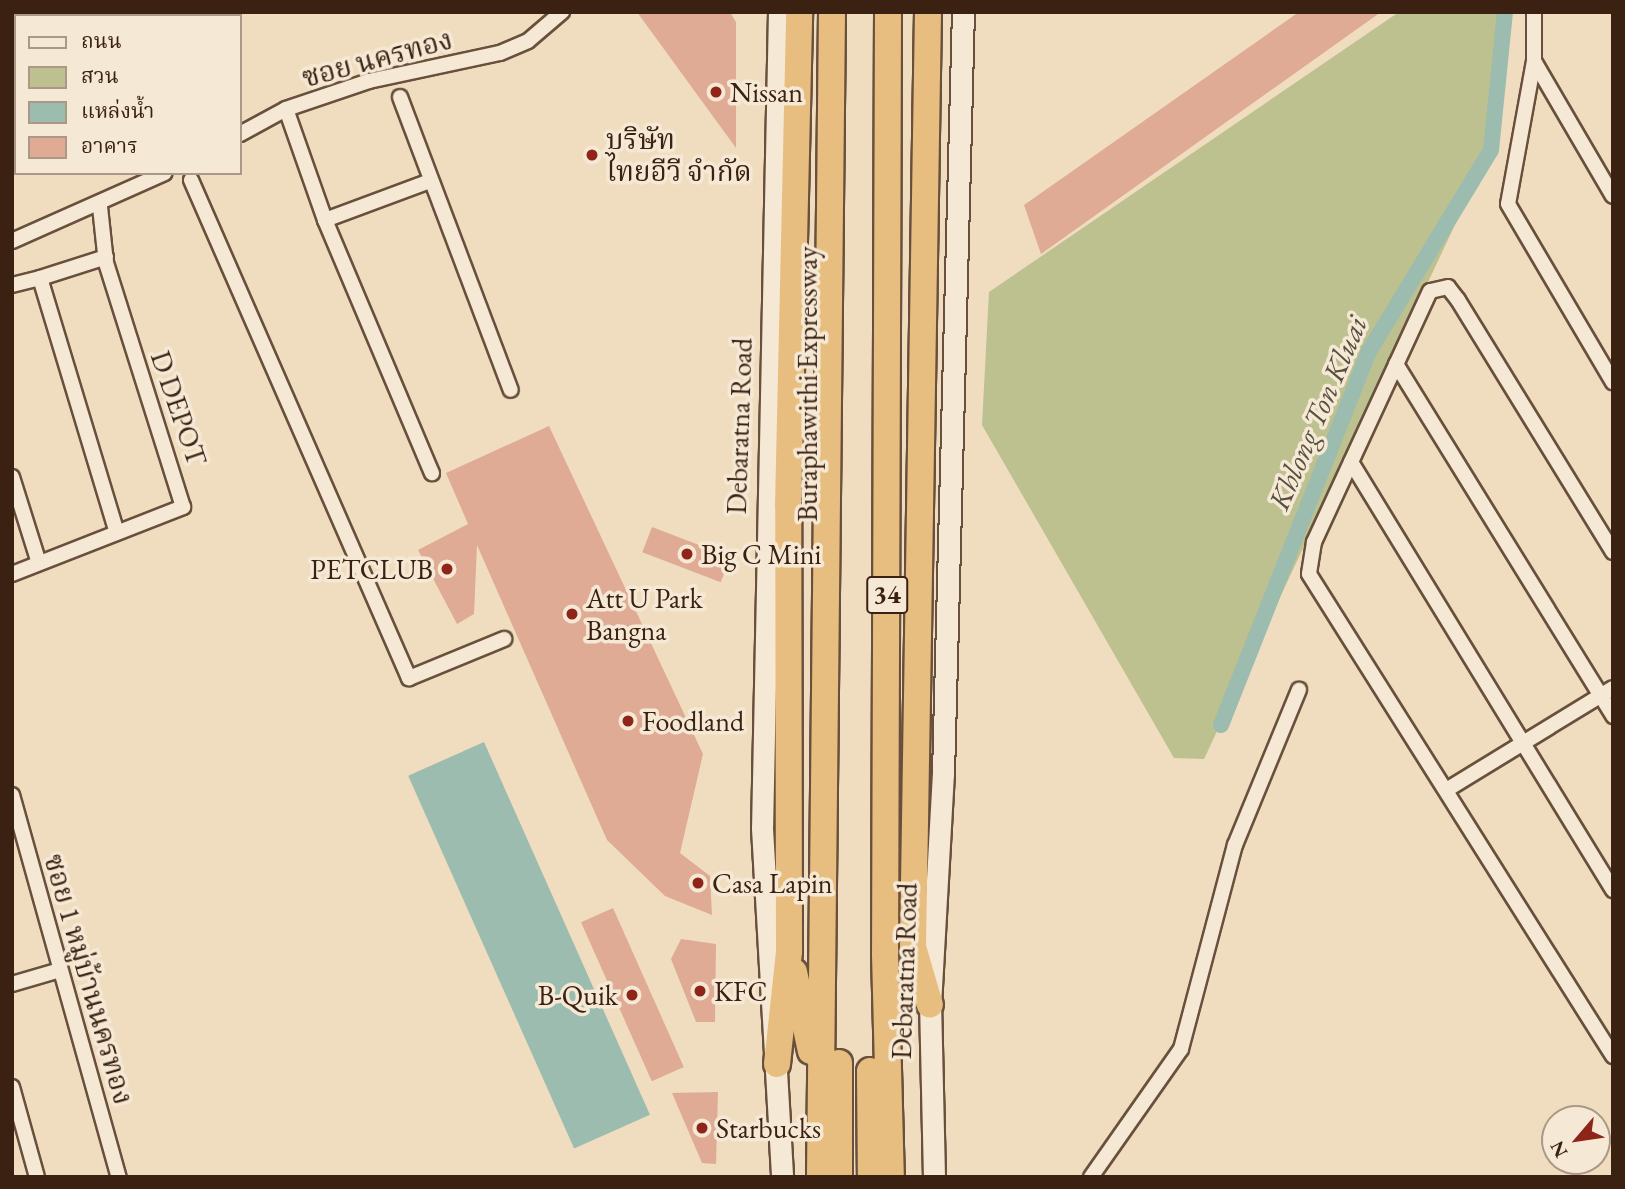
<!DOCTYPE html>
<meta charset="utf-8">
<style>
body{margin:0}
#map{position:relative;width:1625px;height:1189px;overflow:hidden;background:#f0ddbf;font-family:"EB Garamond","Noto Serif Thai",serif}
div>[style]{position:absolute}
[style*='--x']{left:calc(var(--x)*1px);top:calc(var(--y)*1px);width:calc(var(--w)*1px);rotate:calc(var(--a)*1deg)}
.green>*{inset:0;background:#bdc08f}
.water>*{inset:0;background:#9bbcae;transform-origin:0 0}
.canal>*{height:16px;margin:-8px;padding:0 8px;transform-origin:8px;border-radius:8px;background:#9bbcae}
.building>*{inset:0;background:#dfab94;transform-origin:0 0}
.roads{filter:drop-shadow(2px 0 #68503c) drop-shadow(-2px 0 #68503c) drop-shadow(0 2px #68503c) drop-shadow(0 -2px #68503c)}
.street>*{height:14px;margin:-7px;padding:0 7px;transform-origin:7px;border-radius:7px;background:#f5e9d5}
.secondary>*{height:21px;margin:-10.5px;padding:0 10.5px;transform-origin:10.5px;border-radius:10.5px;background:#f5e9d5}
.highway>*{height:26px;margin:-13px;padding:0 13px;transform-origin:13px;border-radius:13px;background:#e8be80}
.dots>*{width:19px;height:19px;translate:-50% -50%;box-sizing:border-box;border:4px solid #f5e9d5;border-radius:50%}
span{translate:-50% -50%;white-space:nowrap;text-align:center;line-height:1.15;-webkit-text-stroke:7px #f5e9d5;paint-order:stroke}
.shield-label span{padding:2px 5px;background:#f5e9d5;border:2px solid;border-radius:5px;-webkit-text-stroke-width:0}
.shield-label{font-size:26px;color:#3b2111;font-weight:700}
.street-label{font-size:28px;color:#3b2111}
.poi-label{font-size:28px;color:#3b2111}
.left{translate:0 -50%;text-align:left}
.right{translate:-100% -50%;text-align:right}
.water-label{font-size:30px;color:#585040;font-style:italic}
.frame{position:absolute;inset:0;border:14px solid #3b2111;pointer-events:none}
.legend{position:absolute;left:14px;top:14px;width:228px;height:161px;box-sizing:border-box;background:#f5e9d5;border:2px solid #ab9987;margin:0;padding:9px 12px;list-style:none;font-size:21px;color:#3b2111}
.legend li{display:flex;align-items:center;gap:14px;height:35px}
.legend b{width:35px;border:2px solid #ab9987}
.north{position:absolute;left:1541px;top:1105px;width:70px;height:70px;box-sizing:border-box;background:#f5e9d5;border:2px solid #ab9987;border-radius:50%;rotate:241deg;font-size:19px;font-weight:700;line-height:28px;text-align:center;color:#3b2111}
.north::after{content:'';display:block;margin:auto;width:24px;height:32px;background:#8f2418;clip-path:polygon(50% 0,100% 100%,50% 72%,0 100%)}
</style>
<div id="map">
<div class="green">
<i style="clip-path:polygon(1399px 12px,1506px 12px,1491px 148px,1204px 759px,1174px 758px,982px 425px,989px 292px)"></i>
</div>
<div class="water">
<i style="left:484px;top:742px;width:408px;height:83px;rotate:66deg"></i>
</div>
<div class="canal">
<i style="--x:1221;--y:725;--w:400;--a:-68.4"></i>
<i style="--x:1368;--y:353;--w:237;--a:-58.8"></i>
<i style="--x:1491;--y:150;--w:139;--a:-84.2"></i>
</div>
<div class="building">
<i style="clip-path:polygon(637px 12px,730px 12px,736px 22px,736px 148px)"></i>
<i style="clip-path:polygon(1299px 12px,1381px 12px,1041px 254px,1024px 205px)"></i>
<i style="clip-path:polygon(549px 426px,703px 754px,680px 853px,710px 876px,712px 915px,665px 896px,607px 840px,477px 545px,474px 614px,457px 624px,418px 550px,468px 524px,446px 473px)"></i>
<i style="left:652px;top:527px;width:84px;height:27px;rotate:21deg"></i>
<i style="left:613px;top:908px;width:174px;height:35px;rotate:66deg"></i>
<i style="clip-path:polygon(681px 939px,716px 944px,715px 1022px,696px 1022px,671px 959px)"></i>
<i style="clip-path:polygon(718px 1092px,716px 1164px,702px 1163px,672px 1093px)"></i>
</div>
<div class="roads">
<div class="street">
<i style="--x:1534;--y:12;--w:49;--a:90"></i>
<i style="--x:1534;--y:61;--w:145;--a:100.3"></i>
<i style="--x:1508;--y:204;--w:207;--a:59.5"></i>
<i style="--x:1534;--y:61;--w:156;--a:59.7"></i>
<i style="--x:400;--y:97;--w:313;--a:69.3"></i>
<i style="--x:286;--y:109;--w:118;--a:70.6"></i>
<i style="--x:240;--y:134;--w:52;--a:-28.5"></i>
<i style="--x:286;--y:109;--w:88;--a:-18.6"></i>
<i style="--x:369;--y:81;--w:134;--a:-12.1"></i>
<i style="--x:500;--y:53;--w:30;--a:-23"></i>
<i style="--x:528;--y:41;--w:45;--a:-40.5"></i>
<i style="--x:191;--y:180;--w:544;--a:66.36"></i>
<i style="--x:409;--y:678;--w:103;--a:-22.3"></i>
<i style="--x:430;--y:181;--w:112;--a:159.6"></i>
<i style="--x:325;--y:220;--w:275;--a:67.1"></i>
<i style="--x:12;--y:241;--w:167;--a:-24"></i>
<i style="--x:106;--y:257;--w:69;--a:162.3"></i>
<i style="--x:40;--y:278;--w:266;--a:73.2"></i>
<i style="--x:12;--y:285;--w:29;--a:-14"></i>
<i style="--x:1396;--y:364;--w:414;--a:58.3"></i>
<i style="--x:1351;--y:462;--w:502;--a:58.53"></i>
<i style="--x:12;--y:477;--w:90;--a:72.6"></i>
<i style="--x:1613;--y:552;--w:296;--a:-121.6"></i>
<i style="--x:1458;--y:300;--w:16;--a:-128"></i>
<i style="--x:1448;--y:287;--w:18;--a:167"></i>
<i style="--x:1430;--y:291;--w:277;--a:114.8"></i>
<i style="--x:1314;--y:542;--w:32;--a:99"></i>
<i style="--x:1309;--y:574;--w:570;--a:57.76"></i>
<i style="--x:12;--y:574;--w:184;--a:-21.4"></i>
<i style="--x:183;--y:507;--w:256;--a:-107.5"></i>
<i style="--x:106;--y:263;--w:56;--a:-96.1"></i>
<i style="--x:1448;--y:789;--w:193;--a:-31.5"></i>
<i style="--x:12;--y:795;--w:397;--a:74.4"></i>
<i style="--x:12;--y:984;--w:50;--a:-16.3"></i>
<i style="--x:12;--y:1087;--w:93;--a:74.5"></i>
<i style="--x:1091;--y:1177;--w:156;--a:-54.9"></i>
<i style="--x:1181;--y:1049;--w:211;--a:-75.2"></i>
<i style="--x:1235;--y:845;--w:168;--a:-67.6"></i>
</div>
<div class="secondary">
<i style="--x:779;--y:12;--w:816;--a:91.19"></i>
<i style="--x:762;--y:828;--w:350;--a:86.7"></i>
<i style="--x:934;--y:1177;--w:172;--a:-91.3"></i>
<i style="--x:930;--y:1005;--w:231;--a:-86.8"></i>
<i style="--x:943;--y:774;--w:762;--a:-88.5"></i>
</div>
<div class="highway">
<i style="--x:888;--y:12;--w:942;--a:90.18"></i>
<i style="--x:885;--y:954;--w:223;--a:88.5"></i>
<i style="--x:928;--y:12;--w:935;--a:90.92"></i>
<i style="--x:913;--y:947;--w:60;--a:73.7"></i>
<i style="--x:794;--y:972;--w:81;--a:77.9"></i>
<i style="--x:839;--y:1063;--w:114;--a:90"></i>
<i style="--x:777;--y:1064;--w:114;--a:-83.9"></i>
<i style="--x:789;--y:951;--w:445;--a:-90.1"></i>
<i style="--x:788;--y:506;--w:494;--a:-88.7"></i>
<i style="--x:870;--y:1071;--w:106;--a:89.5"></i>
<i style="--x:820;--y:1177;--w:1165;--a:-89.41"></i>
</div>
</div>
<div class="dots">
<i style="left:716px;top:92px;background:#8f2418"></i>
<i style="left:592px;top:155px;background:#8f2418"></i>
<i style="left:687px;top:554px;background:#8f2418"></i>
<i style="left:447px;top:569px;background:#8f2418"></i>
<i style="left:572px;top:614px;background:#8f2418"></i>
<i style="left:628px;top:721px;background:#8f2418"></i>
<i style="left:698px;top:883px;background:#8f2418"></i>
<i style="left:700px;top:991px;background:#8f2418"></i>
<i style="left:632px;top:995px;background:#8f2418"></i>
<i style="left:702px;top:1128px;background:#8f2418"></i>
</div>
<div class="shield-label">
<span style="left:887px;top:595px">34</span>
</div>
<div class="street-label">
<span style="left:377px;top:58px;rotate:-15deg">ซอย นครทอง</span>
<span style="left:807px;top:384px;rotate:-90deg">Buraphawithi Expressway</span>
<span style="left:179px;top:408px;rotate:71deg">D DEPOT</span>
<span style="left:739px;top:426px;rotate:-88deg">Debaratna Road</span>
<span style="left:904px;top:971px;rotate:-88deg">Debaratna Road</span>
<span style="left:89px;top:979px;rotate:74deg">ซอย 1 หมู่บ้านนครทอง</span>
</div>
<div class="poi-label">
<span class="left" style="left:730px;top:92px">Nissan</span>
<span class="left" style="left:606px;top:155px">บริษัท<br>ไทยอีวี จำกัด</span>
<span class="left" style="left:701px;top:554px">Big C Mini</span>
<span class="right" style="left:433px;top:569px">PETCLUB</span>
<span class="left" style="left:586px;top:614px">Att U Park<br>Bangna</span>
<span class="left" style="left:642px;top:721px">Foodland</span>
<span class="left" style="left:712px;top:883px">Casa Lapin</span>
<span class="left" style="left:714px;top:991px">KFC</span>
<span class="right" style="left:618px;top:995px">B-Quik</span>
<span class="left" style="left:716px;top:1128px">Starbucks</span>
</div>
<div class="water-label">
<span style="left:1318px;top:413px;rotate:-67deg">Khlong Ton Kluai</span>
</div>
<div class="frame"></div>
<ul class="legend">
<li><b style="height:9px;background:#f5e9d5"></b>ถนน</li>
<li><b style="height:19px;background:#bdc08f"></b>สวน</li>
<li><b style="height:19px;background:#9bbcae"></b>แหล่งน้ำ</li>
<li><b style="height:19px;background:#dfab94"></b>อาคาร</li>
</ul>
<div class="north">N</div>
</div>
